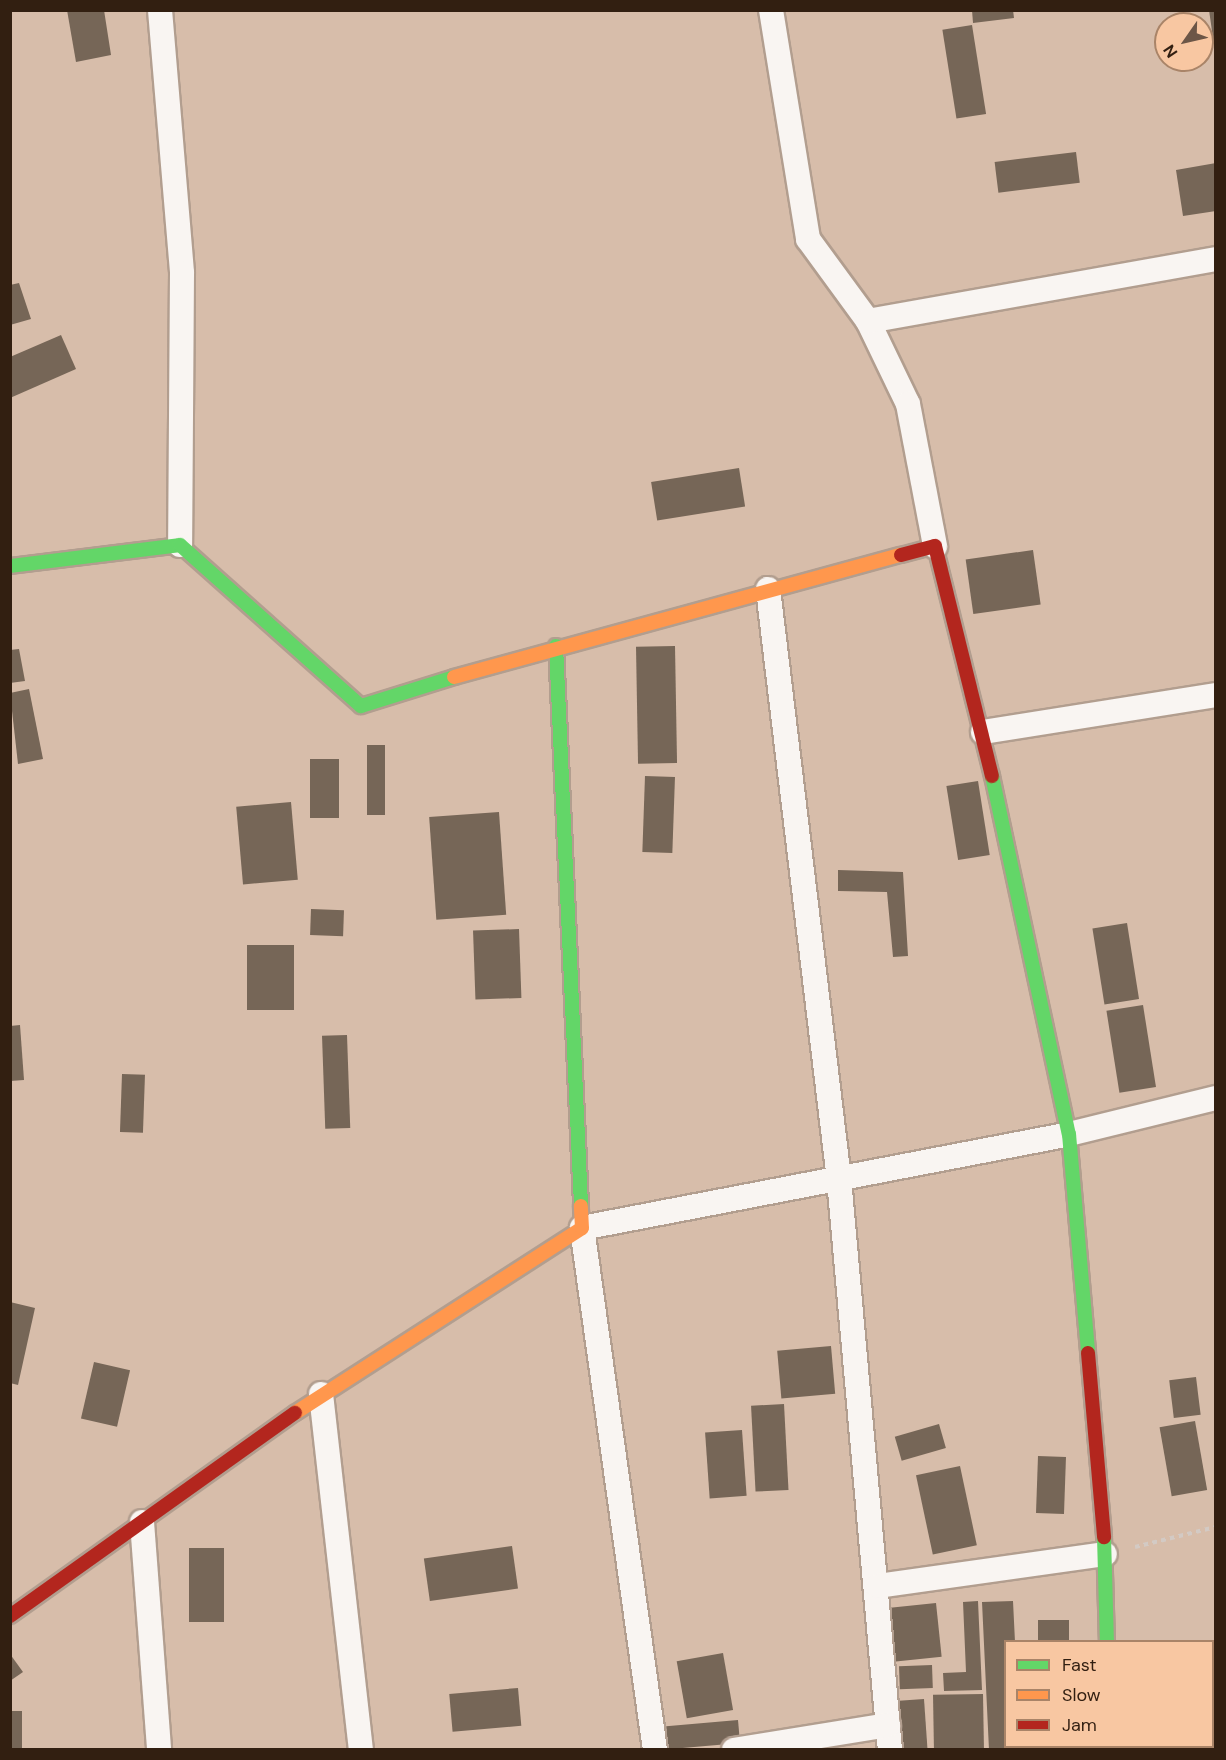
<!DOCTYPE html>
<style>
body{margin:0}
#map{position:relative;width:1226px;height:1760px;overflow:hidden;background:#d7bdaa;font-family:"DM Sans",sans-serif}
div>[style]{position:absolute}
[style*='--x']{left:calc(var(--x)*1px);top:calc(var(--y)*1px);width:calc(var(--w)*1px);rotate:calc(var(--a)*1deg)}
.building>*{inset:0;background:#766657;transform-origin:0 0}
.path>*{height:4px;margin-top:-2px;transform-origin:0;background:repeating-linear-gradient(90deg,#d3cac4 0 4.5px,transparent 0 9px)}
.roads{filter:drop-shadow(2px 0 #b29e8f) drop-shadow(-2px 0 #b29e8f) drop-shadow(0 2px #b29e8f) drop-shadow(0 -2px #b29e8f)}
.street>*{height:24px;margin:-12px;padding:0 12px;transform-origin:12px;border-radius:12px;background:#f9f5f2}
.fast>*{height:14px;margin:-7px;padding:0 7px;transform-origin:7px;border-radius:7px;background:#63d668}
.slow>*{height:14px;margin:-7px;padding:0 7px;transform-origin:7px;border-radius:7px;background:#ff974d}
.jam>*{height:14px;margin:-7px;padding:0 7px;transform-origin:7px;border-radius:7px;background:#b3261e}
span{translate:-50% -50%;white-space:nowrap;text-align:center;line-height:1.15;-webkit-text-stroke:6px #f8c7a2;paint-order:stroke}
.frame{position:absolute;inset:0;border:12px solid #321f11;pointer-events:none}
.legend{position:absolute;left:1004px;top:1640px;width:210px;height:108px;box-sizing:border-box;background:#f8c7a2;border:2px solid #a98468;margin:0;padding:8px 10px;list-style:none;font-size:18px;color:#321f11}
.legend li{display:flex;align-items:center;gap:12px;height:30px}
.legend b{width:30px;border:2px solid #a98468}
.north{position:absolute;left:1154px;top:12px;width:60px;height:60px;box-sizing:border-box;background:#f8c7a2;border:2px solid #a98468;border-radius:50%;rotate:236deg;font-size:16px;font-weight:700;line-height:24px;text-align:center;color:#321f11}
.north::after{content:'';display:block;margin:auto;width:21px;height:27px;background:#6c5647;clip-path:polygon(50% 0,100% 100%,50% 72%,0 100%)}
</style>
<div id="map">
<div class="building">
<i style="clip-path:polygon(67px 10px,104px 10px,111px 55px,76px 62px)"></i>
<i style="clip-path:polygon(972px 10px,1013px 10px,1014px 18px,973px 23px)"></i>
<i style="clip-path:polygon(1209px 10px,1216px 10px,1216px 45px,1214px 45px)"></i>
<i style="left:972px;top:25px;width:90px;height:30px;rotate:81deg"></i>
<i style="left:1076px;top:152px;width:31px;height:82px;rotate:83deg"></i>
<i style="clip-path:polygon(1216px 163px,1216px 211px,1183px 216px,1176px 170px)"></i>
<i style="clip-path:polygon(19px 283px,31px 319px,10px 325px,10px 285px)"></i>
<i style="clip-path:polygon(61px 335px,76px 369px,10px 398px,10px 357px)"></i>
<i style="left:739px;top:468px;width:39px;height:89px;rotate:81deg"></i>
<i style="left:1033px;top:550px;width:55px;height:68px;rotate:82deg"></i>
<i style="left:675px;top:646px;width:117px;height:39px;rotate:89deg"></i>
<i style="clip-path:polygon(19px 649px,25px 681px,10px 683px,10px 650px)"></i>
<i style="clip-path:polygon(29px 689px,43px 759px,18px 764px,10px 693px)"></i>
<i style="left:367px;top:745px;width:18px;height:70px"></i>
<i style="left:310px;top:759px;width:29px;height:59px"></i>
<i style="left:645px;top:776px;width:30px;height:76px;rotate:2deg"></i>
<i style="left:978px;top:781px;width:75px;height:32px;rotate:81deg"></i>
<i style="left:291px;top:802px;width:78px;height:55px;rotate:85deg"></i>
<i style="left:499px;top:812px;width:103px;height:70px;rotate:86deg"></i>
<i style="clip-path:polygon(838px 870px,903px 872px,908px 956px,893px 957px,887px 892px,838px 891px)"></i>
<i style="left:311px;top:909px;width:33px;height:26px;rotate:2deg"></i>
<i style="left:1127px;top:923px;width:77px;height:35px;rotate:81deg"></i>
<i style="left:519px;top:929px;width:69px;height:46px;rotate:88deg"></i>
<i style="left:247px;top:945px;width:47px;height:65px"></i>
<i style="left:1143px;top:1005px;width:83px;height:37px;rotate:81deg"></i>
<i style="clip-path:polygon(20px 1025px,24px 1080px,10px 1081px,10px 1026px)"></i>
<i style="left:347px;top:1035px;width:93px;height:25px;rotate:88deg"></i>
<i style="left:122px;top:1074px;width:23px;height:58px;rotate:2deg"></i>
<i style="clip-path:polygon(10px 1302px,35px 1308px,18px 1385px,10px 1383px)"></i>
<i style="left:831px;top:1346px;width:48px;height:54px;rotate:85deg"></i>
<i style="left:94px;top:1362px;width:37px;height:58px;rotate:13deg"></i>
<i style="left:1196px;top:1377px;width:38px;height:27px;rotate:83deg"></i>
<i style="left:784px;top:1404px;width:86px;height:33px;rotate:87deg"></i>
<i style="left:1195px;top:1421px;width:70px;height:36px;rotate:80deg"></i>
<i style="left:939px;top:1424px;width:25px;height:46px;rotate:74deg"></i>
<i style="left:742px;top:1430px;width:66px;height:37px;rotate:86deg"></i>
<i style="left:1038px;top:1456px;width:28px;height:57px;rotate:2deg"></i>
<i style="left:960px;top:1466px;width:81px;height:45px;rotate:78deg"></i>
<i style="left:512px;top:1546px;width:43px;height:89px;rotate:82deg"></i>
<i style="left:189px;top:1548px;width:35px;height:74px"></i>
<i style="clip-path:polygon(978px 1601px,982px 1690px,944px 1691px,943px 1673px,966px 1672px,963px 1602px)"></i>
<i style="clip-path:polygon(1013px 1601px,1015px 1642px,1006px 1642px,1006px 1746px,1021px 1750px,989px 1750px,982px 1602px)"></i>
<i style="left:936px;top:1603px;width:54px;height:46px;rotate:84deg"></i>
<i style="left:1038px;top:1620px;width:31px;height:22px"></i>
<i style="left:723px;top:1653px;width:58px;height:47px;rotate:80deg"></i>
<i style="clip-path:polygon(10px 1654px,23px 1672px,10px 1681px)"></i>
<i style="left:932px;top:1665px;width:23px;height:33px;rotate:88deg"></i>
<i style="left:518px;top:1688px;width:38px;height:69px;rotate:85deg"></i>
<i style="left:983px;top:1694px;width:56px;height:50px;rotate:89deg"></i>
<i style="left:924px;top:1699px;width:51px;height:25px;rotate:86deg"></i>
<i style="left:10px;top:1711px;width:12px;height:39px"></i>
<i style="left:738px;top:1720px;width:23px;height:72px;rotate:85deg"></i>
</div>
<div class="path">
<i style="--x:1135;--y:1547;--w:83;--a:-13.9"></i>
</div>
<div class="roads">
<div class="street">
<i style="--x:160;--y:10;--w:264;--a:85.2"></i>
<i style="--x:182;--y:273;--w:272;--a:90.4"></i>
<i style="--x:771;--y:10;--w:232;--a:80.8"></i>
<i style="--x:808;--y:239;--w:102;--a:53.8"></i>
<i style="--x:868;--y:321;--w:92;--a:64.3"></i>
<i style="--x:908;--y:404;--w:145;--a:79.2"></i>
<i style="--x:868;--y:321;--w:353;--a:-10.1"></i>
<i style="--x:768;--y:589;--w:594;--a:83.14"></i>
<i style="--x:839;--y:1179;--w:573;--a:84.9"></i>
<i style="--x:983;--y:732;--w:236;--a:-9"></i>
<i style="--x:321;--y:1394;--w:358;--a:83.6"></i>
<i style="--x:142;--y:1522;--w:229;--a:85.7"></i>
<i style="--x:878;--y:1586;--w:229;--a:-8"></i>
<i style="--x:1109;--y:1746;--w:4;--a:90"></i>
<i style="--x:655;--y:1750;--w:527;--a:-97.96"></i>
<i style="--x:582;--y:1228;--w:496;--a:-10.9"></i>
<i style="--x:1069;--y:1134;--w:151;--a:-13.8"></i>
<i style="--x:734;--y:1750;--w:156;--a:-9.2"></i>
</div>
<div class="fast">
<i style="--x:10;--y:566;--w:171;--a:-7"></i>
<i style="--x:180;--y:545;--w:242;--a:41.7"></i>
<i style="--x:361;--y:706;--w:97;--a:-17.3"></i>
<i style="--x:556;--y:646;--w:561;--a:87.44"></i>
<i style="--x:992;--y:776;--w:366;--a:77.9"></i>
<i style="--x:1069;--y:1134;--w:220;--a:85"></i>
<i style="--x:1104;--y:1537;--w:105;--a:88.4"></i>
</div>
<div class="slow">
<i style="--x:454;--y:677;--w:463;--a:-15.3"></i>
<i style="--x:295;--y:1413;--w:341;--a:-32.8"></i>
<i style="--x:582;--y:1228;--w:22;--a:-93"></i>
</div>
<div class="jam">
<i style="--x:901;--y:555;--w:35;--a:-15"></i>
<i style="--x:935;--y:546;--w:237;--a:76.1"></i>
<i style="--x:1088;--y:1353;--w:185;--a:85"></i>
<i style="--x:10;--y:1616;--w:350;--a:-35.5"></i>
</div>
</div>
<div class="frame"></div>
<ul class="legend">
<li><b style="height:8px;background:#63d668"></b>Fast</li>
<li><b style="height:8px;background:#ff974d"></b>Slow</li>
<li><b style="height:8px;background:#b3261e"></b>Jam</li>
</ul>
<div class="north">N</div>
</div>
